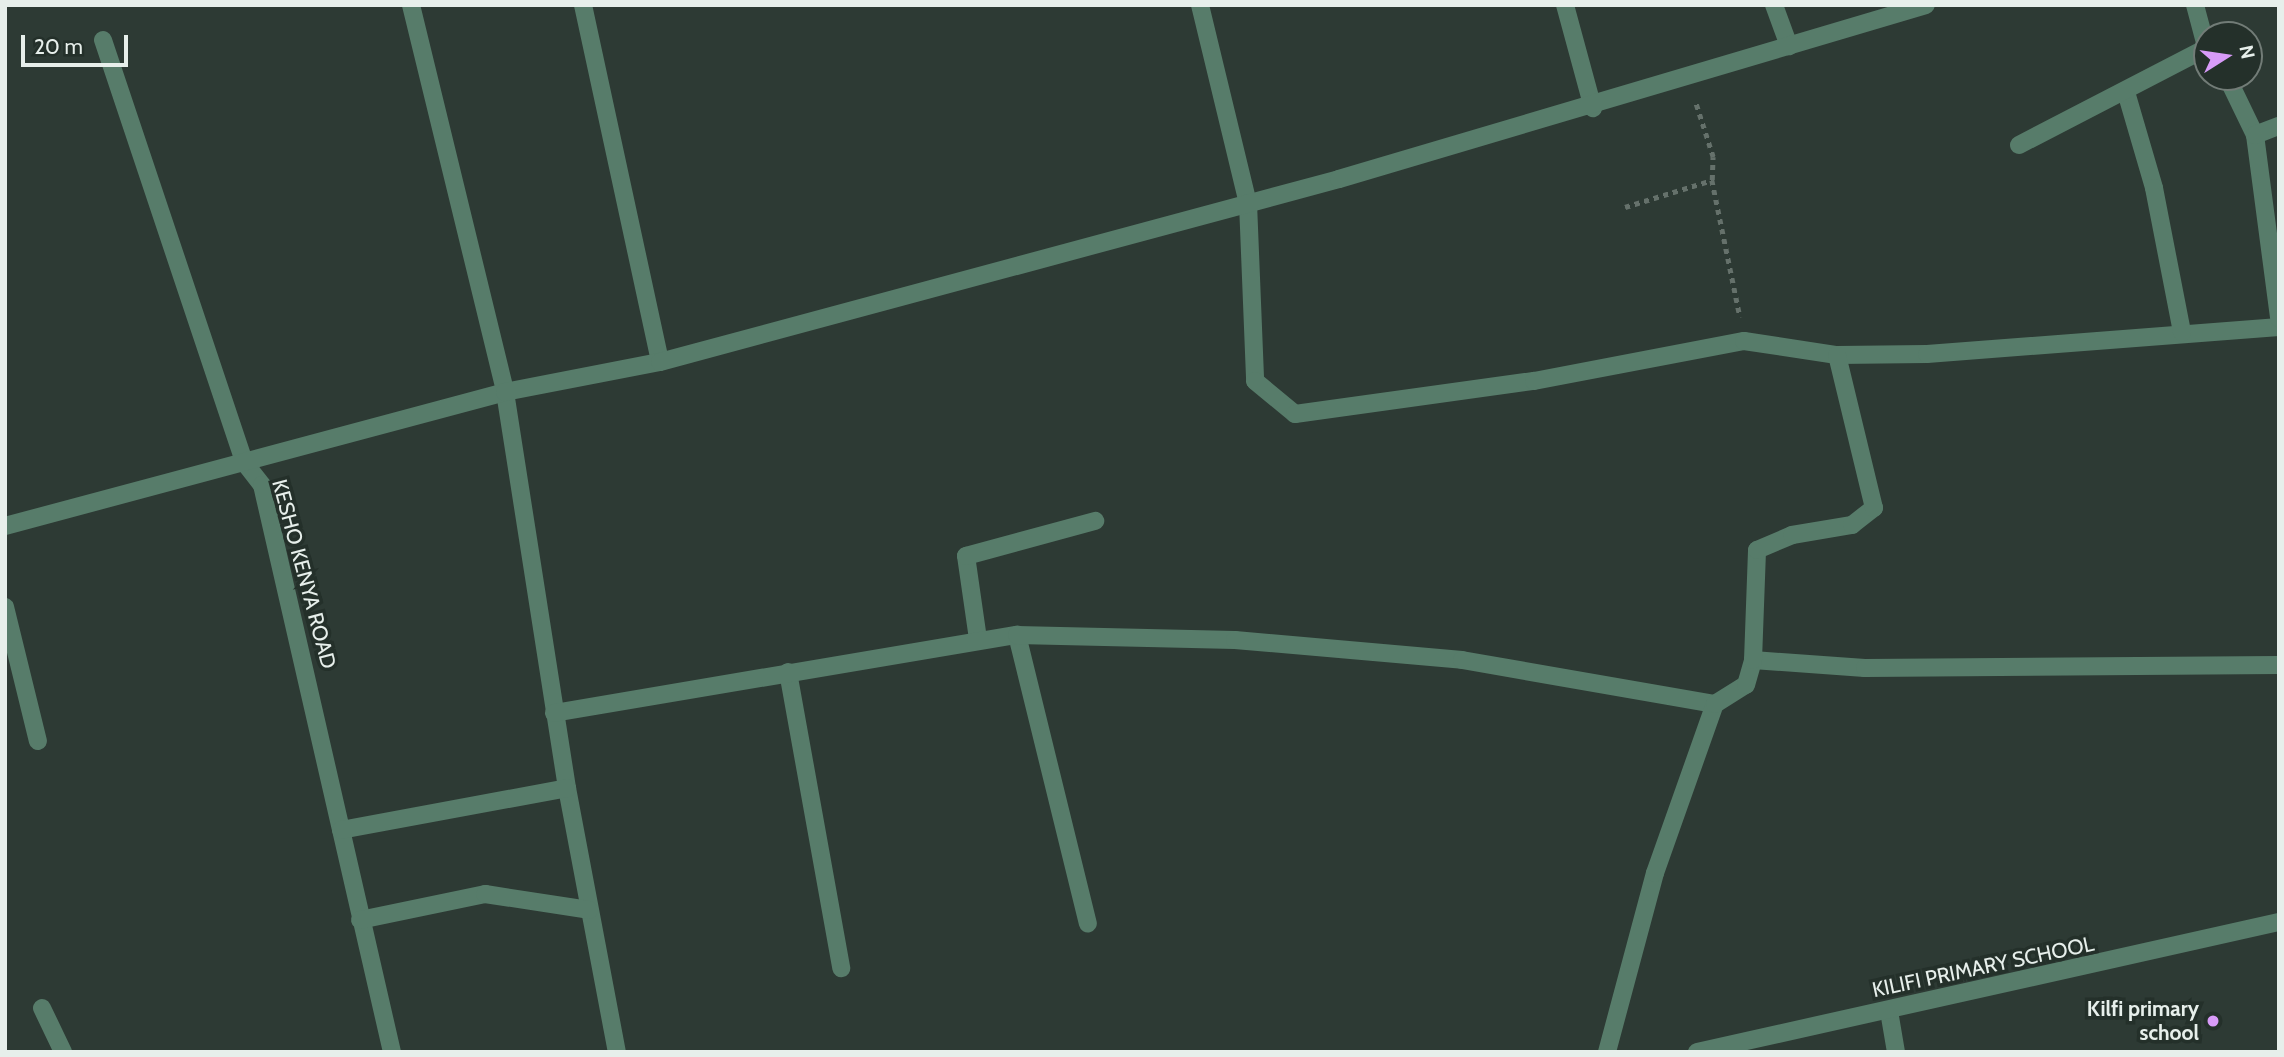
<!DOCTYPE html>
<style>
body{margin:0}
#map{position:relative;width:2284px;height:1057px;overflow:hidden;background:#2d3a34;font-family:Cabin,sans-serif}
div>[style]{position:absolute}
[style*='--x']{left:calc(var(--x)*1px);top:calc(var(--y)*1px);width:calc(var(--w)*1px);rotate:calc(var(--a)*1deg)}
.path>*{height:4.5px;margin-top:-2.25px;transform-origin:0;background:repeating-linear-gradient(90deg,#65716b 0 5px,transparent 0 10px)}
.street>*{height:18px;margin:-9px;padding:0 9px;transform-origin:9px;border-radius:9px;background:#577c6a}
.dots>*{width:19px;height:19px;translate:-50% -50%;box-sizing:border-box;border:4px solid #24302a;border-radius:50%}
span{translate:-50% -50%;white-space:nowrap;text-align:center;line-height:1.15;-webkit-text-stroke:7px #24302a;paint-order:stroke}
.street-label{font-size:21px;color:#e7efeb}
.poi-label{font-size:21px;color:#e7efeb;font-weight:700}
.right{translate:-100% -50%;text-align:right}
.frame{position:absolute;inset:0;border:7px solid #e7efeb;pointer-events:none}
.north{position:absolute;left:2193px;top:21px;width:70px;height:70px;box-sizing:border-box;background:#24302a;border:2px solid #727c77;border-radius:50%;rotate:78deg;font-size:19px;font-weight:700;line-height:28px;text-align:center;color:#e7efeb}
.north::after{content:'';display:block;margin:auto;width:24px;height:32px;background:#d89bf8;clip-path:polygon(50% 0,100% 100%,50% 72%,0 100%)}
.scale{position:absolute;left:21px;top:35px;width:107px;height:32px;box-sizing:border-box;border:4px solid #e7efeb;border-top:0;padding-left:9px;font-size:21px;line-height:24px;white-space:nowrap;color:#e7efeb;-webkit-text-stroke:5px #24302a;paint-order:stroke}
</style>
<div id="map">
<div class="path">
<i style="--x:1712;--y:180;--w:140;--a:78.4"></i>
<i style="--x:1625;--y:207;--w:91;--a:-17.2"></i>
<i style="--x:1712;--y:180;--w:23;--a:-88"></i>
<i style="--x:1713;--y:157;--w:59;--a:-107.8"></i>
</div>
<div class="street">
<i style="--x:411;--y:5;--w:398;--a:76.3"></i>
<i style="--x:505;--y:392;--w:401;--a:81.1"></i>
<i style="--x:567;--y:788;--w:269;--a:79.3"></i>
<i style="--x:583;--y:5;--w:365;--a:77.8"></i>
<i style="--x:1200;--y:5;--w:204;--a:76.4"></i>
<i style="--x:1248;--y:203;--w:178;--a:87.7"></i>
<i style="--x:1255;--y:381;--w:52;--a:39.5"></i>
<i style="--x:1295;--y:414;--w:241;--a:-7.9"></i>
<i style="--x:1534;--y:381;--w:214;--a:-10.8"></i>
<i style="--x:1744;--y:341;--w:94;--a:8.6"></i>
<i style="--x:1837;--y:355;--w:90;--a:-0.6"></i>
<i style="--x:1927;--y:354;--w:353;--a:-4.4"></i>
<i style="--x:1565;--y:5;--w:107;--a:74.8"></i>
<i style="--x:1774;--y:5;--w:44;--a:69.9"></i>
<i style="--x:2195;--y:5;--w:47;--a:75.1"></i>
<i style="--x:103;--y:40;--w:445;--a:71.5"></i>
<i style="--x:244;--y:462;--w:29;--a:52"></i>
<i style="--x:262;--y:485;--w:582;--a:77.09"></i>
<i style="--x:2227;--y:77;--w:64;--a:64.2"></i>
<i style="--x:2255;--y:135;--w:185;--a:82.5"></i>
<i style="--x:2126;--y:92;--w:100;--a:73.7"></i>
<i style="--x:2154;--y:188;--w:147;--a:79"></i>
<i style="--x:2255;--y:135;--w:26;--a:-21"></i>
<i style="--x:2019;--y:145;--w:211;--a:-27.4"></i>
<i style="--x:5;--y:526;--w:518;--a:-15"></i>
<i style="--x:505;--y:392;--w:158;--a:-11"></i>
<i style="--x:660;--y:362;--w:703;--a:-15.08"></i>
<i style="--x:1339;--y:179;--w:612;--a:-16.51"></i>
<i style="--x:5;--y:607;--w:138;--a:76.2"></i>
<i style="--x:1017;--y:635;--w:297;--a:76.2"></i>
<i style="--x:978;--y:639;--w:84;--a:-98.2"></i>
<i style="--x:966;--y:556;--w:134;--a:-15.2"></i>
<i style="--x:1753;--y:660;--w:112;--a:4.1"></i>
<i style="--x:1865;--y:668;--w:414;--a:-0.4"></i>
<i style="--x:788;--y:672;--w:301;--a:79.8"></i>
<i style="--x:554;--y:713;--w:470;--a:-9.6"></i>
<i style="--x:1017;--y:635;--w:218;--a:1.3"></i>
<i style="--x:1235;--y:640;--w:228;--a:5"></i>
<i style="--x:1462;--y:660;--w:257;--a:9.9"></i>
<i style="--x:341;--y:830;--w:230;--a:-10.5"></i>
<i style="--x:360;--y:920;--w:128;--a:-11.7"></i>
<i style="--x:485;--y:894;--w:105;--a:8.7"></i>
<i style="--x:42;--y:1008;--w:49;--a:64.5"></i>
<i style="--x:1889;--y:1011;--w:42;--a:80.3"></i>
<i style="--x:1607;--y:1052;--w:185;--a:-75"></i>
<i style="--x:1655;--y:873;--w:179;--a:-70.5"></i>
<i style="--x:1715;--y:704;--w:36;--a:-32"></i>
<i style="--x:1746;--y:685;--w:26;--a:-74"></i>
<i style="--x:1753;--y:660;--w:110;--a:-87.9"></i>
<i style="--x:1757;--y:550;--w:38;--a:-23"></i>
<i style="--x:1792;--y:535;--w:61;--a:-9.5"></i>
<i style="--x:1852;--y:525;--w:28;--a:-38"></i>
<i style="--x:1874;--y:508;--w:157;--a:-103.6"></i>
<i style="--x:1697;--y:1052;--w:596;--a:-12.59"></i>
</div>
<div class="dots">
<i style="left:2213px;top:1021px;background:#d89bf8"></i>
</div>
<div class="street-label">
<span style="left:304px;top:574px;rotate:75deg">KESHO KENYA ROAD</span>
<span style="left:1983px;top:967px;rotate:-12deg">KILIFI PRIMARY SCHOOL</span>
</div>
<div class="poi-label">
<span class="right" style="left:2199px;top:1021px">Kilfi primary<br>school</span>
</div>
<div class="frame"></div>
<div class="north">N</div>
<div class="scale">20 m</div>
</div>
